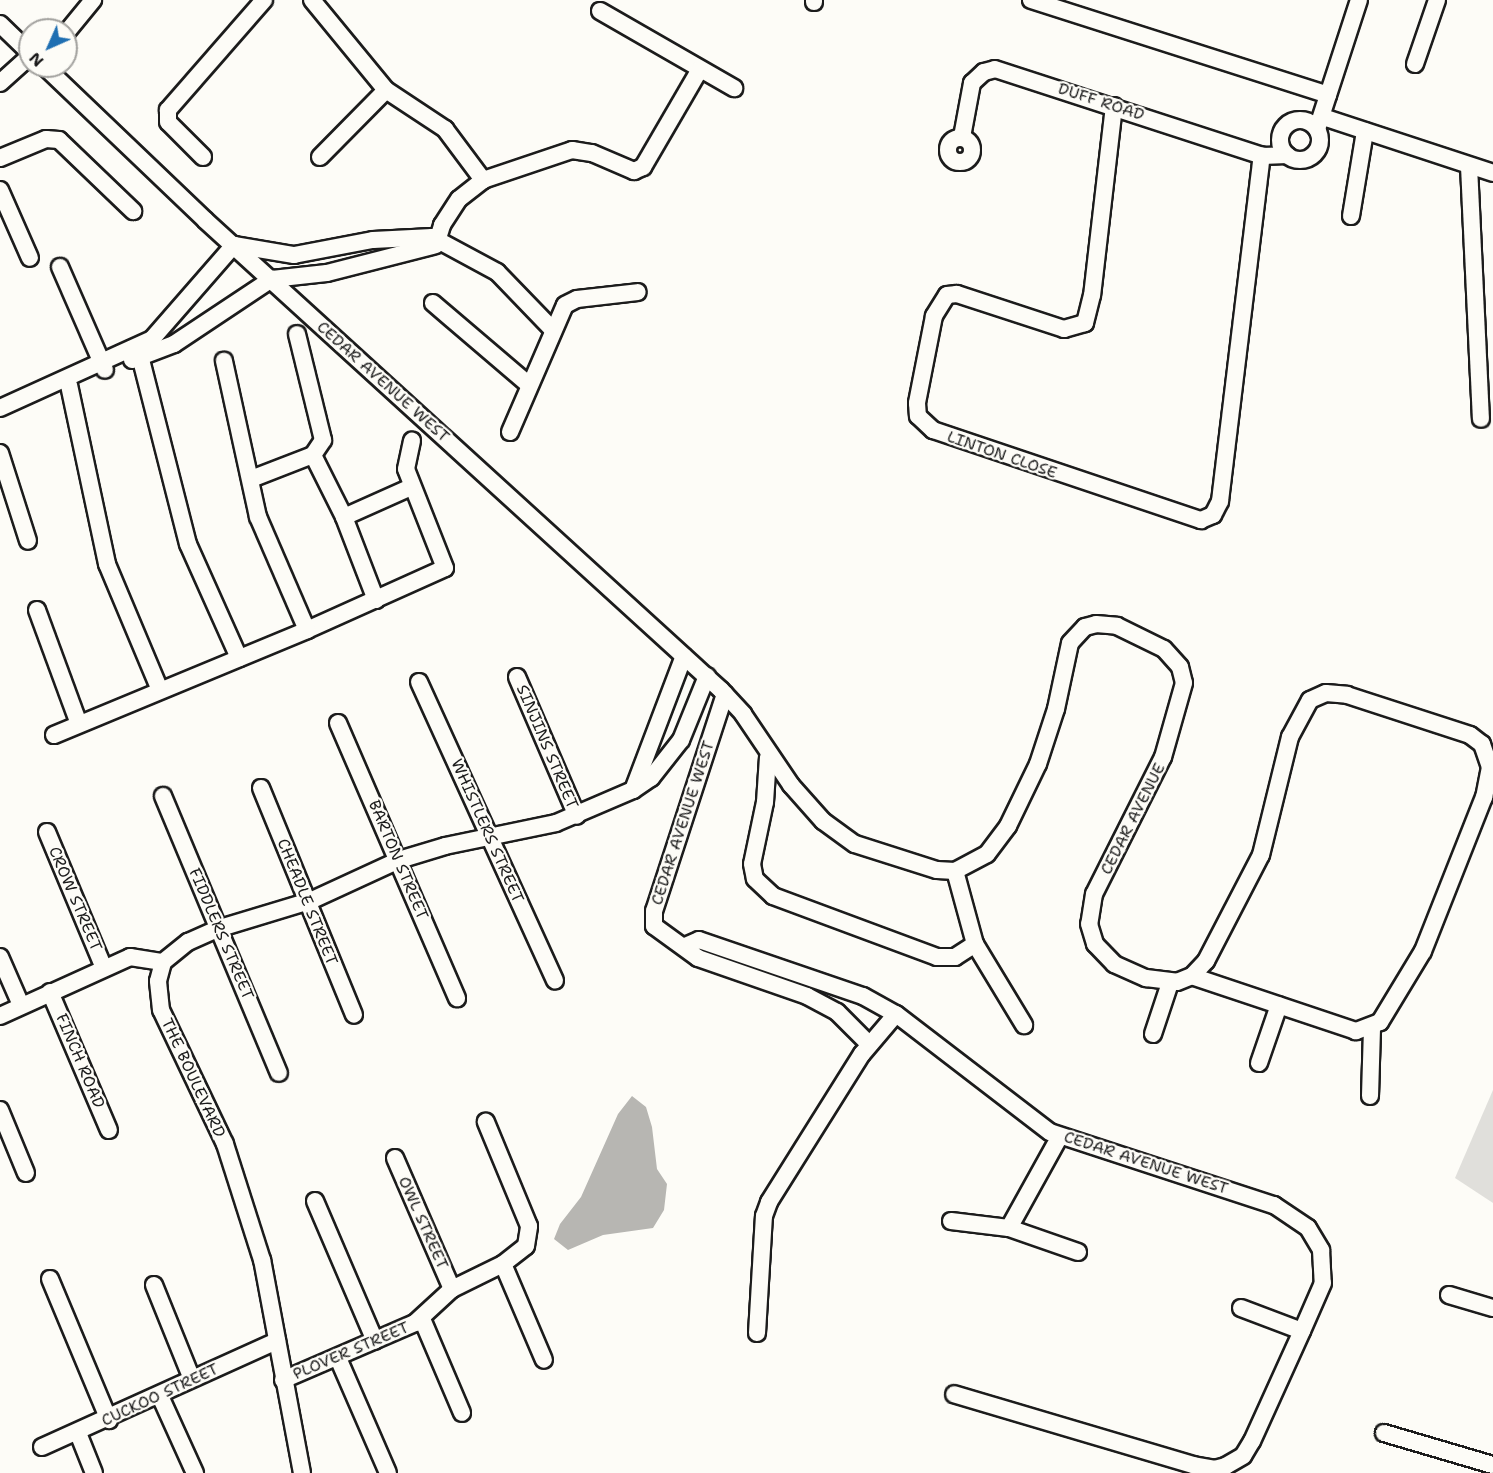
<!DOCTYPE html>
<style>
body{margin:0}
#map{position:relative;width:1493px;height:1473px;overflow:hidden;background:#fdfcf7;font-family:"Shantell Sans",sans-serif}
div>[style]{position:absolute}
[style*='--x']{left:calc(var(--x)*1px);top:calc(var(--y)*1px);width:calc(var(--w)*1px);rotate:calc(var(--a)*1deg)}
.green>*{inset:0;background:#e0dfdb}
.water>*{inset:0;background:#b7b6b2}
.roads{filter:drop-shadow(2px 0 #1c1c1c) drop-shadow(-2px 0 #1c1c1c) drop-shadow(0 2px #1c1c1c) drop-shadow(0 -2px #1c1c1c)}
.street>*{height:16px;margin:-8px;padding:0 8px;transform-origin:8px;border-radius:8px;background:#fdfcf7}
.street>.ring{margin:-8px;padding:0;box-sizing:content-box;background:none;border:16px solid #fdfcf7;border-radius:50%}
span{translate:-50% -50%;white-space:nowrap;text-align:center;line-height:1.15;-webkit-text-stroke:4.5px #fdfcf7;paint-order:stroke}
.street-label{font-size:16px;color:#1c1c1c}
.north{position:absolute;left:18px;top:18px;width:60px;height:60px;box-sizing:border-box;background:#fdfcf7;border:2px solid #a3a29f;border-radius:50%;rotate:225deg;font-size:16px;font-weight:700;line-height:24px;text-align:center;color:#1c1c1c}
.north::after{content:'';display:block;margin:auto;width:21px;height:27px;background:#1f6fb2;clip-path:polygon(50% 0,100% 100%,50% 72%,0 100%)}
</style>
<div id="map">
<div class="green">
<i style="clip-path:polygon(1493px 1090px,1493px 1203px,1455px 1178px)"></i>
</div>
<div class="water">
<i style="clip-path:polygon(632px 1096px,646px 1107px,652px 1127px,657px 1169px,667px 1184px,664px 1210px,653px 1228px,603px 1235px,568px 1250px,554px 1239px,560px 1224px,581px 1197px,618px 1114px)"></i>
</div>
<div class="roads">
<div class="street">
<i style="--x:312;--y:0;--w:117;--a:50.6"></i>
<i style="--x:386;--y:90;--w:71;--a:33.5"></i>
<i style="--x:445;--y:129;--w:64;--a:53.3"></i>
<i style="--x:1031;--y:0;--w:312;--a:17.7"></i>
<i style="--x:814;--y:2;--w:2;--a:-90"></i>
<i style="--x:600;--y:11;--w:155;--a:29.9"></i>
<i style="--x:0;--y:24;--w:42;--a:44"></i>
<i style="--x:66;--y:33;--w:43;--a:-50.7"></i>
<i style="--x:1415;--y:64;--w:68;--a:-71"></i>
<i style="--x:44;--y:66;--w:223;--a:43.7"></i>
<i style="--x:205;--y:220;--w:698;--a:42.33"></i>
<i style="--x:721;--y:690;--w:33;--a:47"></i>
<i style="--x:743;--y:714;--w:86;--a:55.9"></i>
<i style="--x:791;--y:785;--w:48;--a:48.4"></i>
<i style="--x:823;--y:821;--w:39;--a:36"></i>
<i style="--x:855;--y:844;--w:86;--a:17.6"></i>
<i style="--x:937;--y:870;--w:18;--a:3"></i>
<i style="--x:955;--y:871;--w:36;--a:-28"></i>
<i style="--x:987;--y:854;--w:35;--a:-53"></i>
<i style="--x:1008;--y:826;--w:69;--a:-64.2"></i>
<i style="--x:1038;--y:764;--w:58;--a:-71.9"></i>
<i style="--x:1056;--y:709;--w:67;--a:-78"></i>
<i style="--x:1070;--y:643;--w:22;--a:-47"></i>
<i style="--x:1085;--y:627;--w:11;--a:-15"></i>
<i style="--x:1096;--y:624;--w:21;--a:5"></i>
<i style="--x:1117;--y:626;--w:52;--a:26.1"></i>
<i style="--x:1164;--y:649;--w:24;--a:48"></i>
<i style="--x:1180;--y:667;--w:16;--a:76"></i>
<i style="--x:1184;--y:683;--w:77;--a:105.8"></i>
<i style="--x:1163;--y:757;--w:153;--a:116.7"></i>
<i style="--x:1094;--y:894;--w:30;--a:99"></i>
<i style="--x:1089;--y:924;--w:21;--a:73"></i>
<i style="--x:1095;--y:944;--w:28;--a:46"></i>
<i style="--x:1114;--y:964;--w:35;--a:24"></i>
<i style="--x:1146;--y:978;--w:31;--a:7"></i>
<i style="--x:1177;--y:982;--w:16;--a:-22"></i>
<i style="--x:1192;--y:976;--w:21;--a:-47"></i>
<i style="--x:1206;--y:961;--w:119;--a:-62.6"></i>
<i style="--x:1261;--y:855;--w:122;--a:-76.2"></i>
<i style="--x:1290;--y:737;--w:42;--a:-61.6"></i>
<i style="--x:1310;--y:700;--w:17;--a:-24"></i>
<i style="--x:1326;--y:693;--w:21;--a:5"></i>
<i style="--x:1347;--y:695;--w:129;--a:18"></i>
<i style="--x:1470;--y:735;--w:15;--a:37"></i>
<i style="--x:1482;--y:744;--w:24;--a:71"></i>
<i style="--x:1490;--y:767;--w:31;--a:101"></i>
<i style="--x:1484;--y:797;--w:166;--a:111.6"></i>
<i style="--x:1423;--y:951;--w:83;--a:121.2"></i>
<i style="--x:1380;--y:1022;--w:26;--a:159"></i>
<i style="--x:1356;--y:1031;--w:173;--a:-161.5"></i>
<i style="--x:0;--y:83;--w:40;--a:-42"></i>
<i style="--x:1114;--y:106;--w:190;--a:96.6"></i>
<i style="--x:1092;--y:295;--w:29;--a:104"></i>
<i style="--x:1085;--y:323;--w:22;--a:164"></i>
<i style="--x:1064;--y:329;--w:113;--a:-161.9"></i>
<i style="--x:957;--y:294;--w:10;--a:174"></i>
<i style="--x:947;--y:295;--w:25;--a:122"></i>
<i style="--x:934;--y:316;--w:89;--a:101.1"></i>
<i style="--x:917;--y:403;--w:13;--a:86"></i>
<i style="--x:918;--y:416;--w:21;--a:43"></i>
<i style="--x:933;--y:430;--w:283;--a:18.6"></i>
<i style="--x:1201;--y:520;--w:13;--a:-23"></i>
<i style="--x:1213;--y:515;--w:16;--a:-63"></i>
<i style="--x:1220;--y:501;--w:348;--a:-83.1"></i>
<i style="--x:1323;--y:117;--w:179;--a:18.2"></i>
<i class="ring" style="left:1280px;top:120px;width:24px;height:24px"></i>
<i style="--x:1317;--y:129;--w:136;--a:-72"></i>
<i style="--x:962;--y:137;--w:55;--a:-79.5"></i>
<i style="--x:972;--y:83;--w:16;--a:-43"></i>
<i style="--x:984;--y:72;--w:11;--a:-15"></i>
<i style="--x:995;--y:69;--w:281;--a:18"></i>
<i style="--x:1262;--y:156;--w:25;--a:-2"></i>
<i class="ring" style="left:948px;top:138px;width:8px;height:8px"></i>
<i style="--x:203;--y:157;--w:49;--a:-135"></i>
<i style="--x:168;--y:122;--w:12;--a:-90"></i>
<i style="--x:168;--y:110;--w:146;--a:-48.9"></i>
<i style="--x:320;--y:157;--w:94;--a:-45.4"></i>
<i style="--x:0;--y:158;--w:50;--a:-22.4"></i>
<i style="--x:46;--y:139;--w:13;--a:4"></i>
<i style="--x:59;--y:140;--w:103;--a:43.8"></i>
<i style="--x:1469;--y:166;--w:253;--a:87.3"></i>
<i style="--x:0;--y:190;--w:74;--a:66.2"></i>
<i style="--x:1351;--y:216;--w:86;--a:-80.6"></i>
<i style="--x:436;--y:245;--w:21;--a:-73"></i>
<i style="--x:442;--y:225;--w:31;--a:-57"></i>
<i style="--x:459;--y:199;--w:31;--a:-38"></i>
<i style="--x:483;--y:180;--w:94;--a:-18.6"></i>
<i style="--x:572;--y:150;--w:20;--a:9"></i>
<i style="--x:592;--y:153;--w:46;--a:23.2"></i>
<i style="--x:634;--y:171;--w:10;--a:-24"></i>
<i style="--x:643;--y:167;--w:113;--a:-59.8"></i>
<i style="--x:60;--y:267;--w:112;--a:66.4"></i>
<i style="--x:433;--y:303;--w:125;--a:40.5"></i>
<i style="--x:138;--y:348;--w:202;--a:75.7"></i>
<i style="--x:188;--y:544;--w:125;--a:65.9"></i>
<i style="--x:132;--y:360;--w:45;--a:-20.9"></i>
<i style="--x:174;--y:344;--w:118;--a:-33.6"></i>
<i style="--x:272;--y:279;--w:55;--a:-6.2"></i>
<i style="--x:327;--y:273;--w:109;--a:-14.3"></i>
<i style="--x:69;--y:385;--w:183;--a:78"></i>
<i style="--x:107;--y:564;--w:137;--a:67.2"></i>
<i style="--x:0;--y:408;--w:167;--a:-24.4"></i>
<i style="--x:152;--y:339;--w:125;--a:-48.9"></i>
<i style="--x:234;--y:245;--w:61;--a:9.5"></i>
<i style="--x:294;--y:255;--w:80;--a:-10.8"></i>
<i style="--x:373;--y:240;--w:59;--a:-2.9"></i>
<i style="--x:432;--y:237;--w:74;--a:28.3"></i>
<i style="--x:497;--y:272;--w:79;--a:46"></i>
<i style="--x:510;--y:432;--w:138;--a:-66.6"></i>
<i style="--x:565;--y:305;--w:13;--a:-27"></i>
<i style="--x:577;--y:299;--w:61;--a:-6.5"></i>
<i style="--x:0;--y:453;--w:92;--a:72.3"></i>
<i style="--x:313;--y:455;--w:69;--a:63.4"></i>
<i style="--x:344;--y:517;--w:89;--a:68.9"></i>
<i style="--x:251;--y:479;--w:66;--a:-21.2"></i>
<i style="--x:313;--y:455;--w:18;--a:-56"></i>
<i style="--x:323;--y:440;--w:109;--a:-103.8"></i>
<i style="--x:344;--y:517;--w:73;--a:-24.1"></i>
<i style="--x:37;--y:610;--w:121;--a:69.8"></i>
<i style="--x:307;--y:630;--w:151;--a:-24.2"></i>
<i style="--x:445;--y:568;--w:106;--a:-111.5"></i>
<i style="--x:406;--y:469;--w:29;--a:-78"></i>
<i style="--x:517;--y:677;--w:151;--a:66.7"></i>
<i style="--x:419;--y:682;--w:328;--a:65.5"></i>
<i style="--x:725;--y:694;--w:228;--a:108.1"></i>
<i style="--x:654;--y:911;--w:15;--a:90"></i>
<i style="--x:654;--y:926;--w:54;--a:36"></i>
<i style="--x:698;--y:958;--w:115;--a:19.2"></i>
<i style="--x:807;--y:996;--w:34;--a:28"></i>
<i style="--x:837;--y:1012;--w:45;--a:45"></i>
<i style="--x:338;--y:723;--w:300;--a:66.6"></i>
<i style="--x:54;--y:735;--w:274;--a:-22.5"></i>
<i style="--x:307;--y:630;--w:123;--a:-113.4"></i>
<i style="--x:258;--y:517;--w:160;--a:-102.3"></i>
<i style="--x:768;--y:757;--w:45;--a:93.8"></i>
<i style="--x:765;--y:802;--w:63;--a:101.8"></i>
<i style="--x:752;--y:864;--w:15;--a:79"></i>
<i style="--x:755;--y:879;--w:25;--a:43"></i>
<i style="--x:773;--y:896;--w:175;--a:20.4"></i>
<i style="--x:937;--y:957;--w:18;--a:0"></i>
<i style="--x:955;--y:957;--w:24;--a:-33"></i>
<i style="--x:975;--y:944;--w:76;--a:-105.3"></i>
<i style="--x:261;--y:788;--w:245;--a:67.7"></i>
<i style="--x:633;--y:790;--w:143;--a:-69.2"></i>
<i style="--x:163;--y:796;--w:300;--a:67.3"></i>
<i style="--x:47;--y:832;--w:145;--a:67.3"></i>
<i style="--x:975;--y:944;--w:95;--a:58.8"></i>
<i style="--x:685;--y:946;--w:15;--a:-23"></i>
<i style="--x:699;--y:940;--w:173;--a:18.9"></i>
<i style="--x:863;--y:996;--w:38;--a:29"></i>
<i style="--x:896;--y:1014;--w:194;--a:37.5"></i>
<i style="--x:1050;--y:1132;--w:236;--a:18.1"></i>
<i style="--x:1274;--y:1205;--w:41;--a:34.1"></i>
<i style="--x:1308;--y:1228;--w:26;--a:59"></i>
<i style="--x:1321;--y:1250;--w:33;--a:87"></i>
<i style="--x:1323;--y:1283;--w:52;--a:113.6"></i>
<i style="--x:1302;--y:1331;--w:121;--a:114.4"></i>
<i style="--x:1252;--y:1441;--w:17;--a:121"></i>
<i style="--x:1243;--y:1456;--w:20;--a:150"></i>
<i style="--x:1226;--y:1466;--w:11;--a:165"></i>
<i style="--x:1215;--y:1469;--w:22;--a:-170"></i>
<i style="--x:1193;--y:1465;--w:249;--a:-163.5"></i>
<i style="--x:0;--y:957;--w:52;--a:66.4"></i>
<i style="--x:50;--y:992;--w:150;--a:66.9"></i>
<i style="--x:0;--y:1016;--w:143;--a:-24.4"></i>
<i style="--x:130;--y:957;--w:33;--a:9"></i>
<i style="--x:1153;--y:1034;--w:54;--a:-71.6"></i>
<i style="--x:1259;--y:1063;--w:61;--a:-71"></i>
<i style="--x:1370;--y:1096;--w:68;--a:-88.3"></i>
<i style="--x:0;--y:1110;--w:68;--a:67.6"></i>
<i style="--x:395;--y:1158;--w:143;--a:66.5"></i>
<i style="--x:315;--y:1201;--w:152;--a:66.8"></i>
<i style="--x:951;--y:1221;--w:58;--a:6.9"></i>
<i style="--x:1009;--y:1228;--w:73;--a:19.2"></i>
<i style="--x:1009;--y:1228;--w:105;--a:-61"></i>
<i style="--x:503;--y:1264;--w:104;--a:66.9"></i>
<i style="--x:50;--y:1279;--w:153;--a:67.3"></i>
<i style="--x:154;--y:1285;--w:101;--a:68"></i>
<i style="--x:1449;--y:1295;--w:46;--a:16.5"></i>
<i style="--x:1241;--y:1308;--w:65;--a:20.7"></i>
<i style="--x:422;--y:1319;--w:102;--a:66.9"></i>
<i style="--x:757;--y:1333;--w:117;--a:-86.6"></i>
<i style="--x:764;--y:1216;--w:15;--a:-70"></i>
<i style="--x:769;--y:1202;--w:175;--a:-57.9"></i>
<i style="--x:862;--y:1054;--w:52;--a:-49.6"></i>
<i style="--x:338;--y:1358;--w:125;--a:66.5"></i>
<i style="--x:283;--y:1380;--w:144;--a:-23.4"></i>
<i style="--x:415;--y:1323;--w:50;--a:-42.6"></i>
<i style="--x:452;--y:1289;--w:57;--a:-26.1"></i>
<i style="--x:503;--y:1264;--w:29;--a:-38"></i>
<i style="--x:526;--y:1246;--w:20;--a:-81"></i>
<i style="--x:529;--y:1226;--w:113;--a:-112.5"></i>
<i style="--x:160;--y:1396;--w:85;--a:65.6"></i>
<i style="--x:78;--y:1433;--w:43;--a:68.2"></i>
<i style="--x:1384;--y:1433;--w:114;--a:16.4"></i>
<i style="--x:42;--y:1447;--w:258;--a:-24.3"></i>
<i style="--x:302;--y:1473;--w:217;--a:-100.6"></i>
<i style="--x:262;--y:1260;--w:122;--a:-107.7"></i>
<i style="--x:225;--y:1144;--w:148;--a:-115.5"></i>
<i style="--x:161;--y:1010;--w:29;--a:-96"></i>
<i style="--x:158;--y:981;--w:20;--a:-75"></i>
<i style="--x:163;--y:962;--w:32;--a:-39"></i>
<i style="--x:188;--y:942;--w:32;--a:-24"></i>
<i style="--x:217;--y:929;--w:97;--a:-16.8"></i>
<i style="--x:310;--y:901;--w:98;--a:-24.7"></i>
<i style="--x:399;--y:860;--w:48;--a:-16.9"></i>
<i style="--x:445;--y:846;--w:113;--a:-11.7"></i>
<i style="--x:556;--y:823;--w:84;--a:-23.2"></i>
<i style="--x:633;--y:790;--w:22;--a:-34"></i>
<i style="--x:651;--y:778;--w:48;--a:-51.7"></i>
<i style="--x:681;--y:740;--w:69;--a:-67.9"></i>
</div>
</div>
<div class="street-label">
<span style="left:1101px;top:102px;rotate:18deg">DUFF ROAD</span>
<span style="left:383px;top:382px;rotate:42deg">CEDAR AVENUE WEST</span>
<span style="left:1002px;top:455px;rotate:19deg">LINTON CLOSE</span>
<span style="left:547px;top:747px;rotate:67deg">SINJINS STREET</span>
<span style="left:1133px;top:819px;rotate:-63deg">CEDAR AVENUE</span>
<span style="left:683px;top:823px;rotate:-72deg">CEDAR AVENUE WEST</span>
<span style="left:487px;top:831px;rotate:66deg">WHISTLERS STREET</span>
<span style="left:398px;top:860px;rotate:67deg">BARTON STREET</span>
<span style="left:75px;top:899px;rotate:67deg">CROW STREET</span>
<span style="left:307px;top:902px;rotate:68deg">CHEADLE STREET</span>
<span style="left:221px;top:934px;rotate:67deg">FIDDLERS STREET</span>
<span style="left:80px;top:1061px;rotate:67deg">FINCH ROAD</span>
<span style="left:193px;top:1078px;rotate:65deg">THE BOULEVARD</span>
<span style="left:1146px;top:1163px;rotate:18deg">CEDAR AVENUE WEST</span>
<span style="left:423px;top:1223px;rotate:66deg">OWL STREET</span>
<span style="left:351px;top:1351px;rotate:-23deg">PLOVER STREET</span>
<span style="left:160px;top:1395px;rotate:-25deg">CUCKOO STREET</span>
</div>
<div class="north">N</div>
</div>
